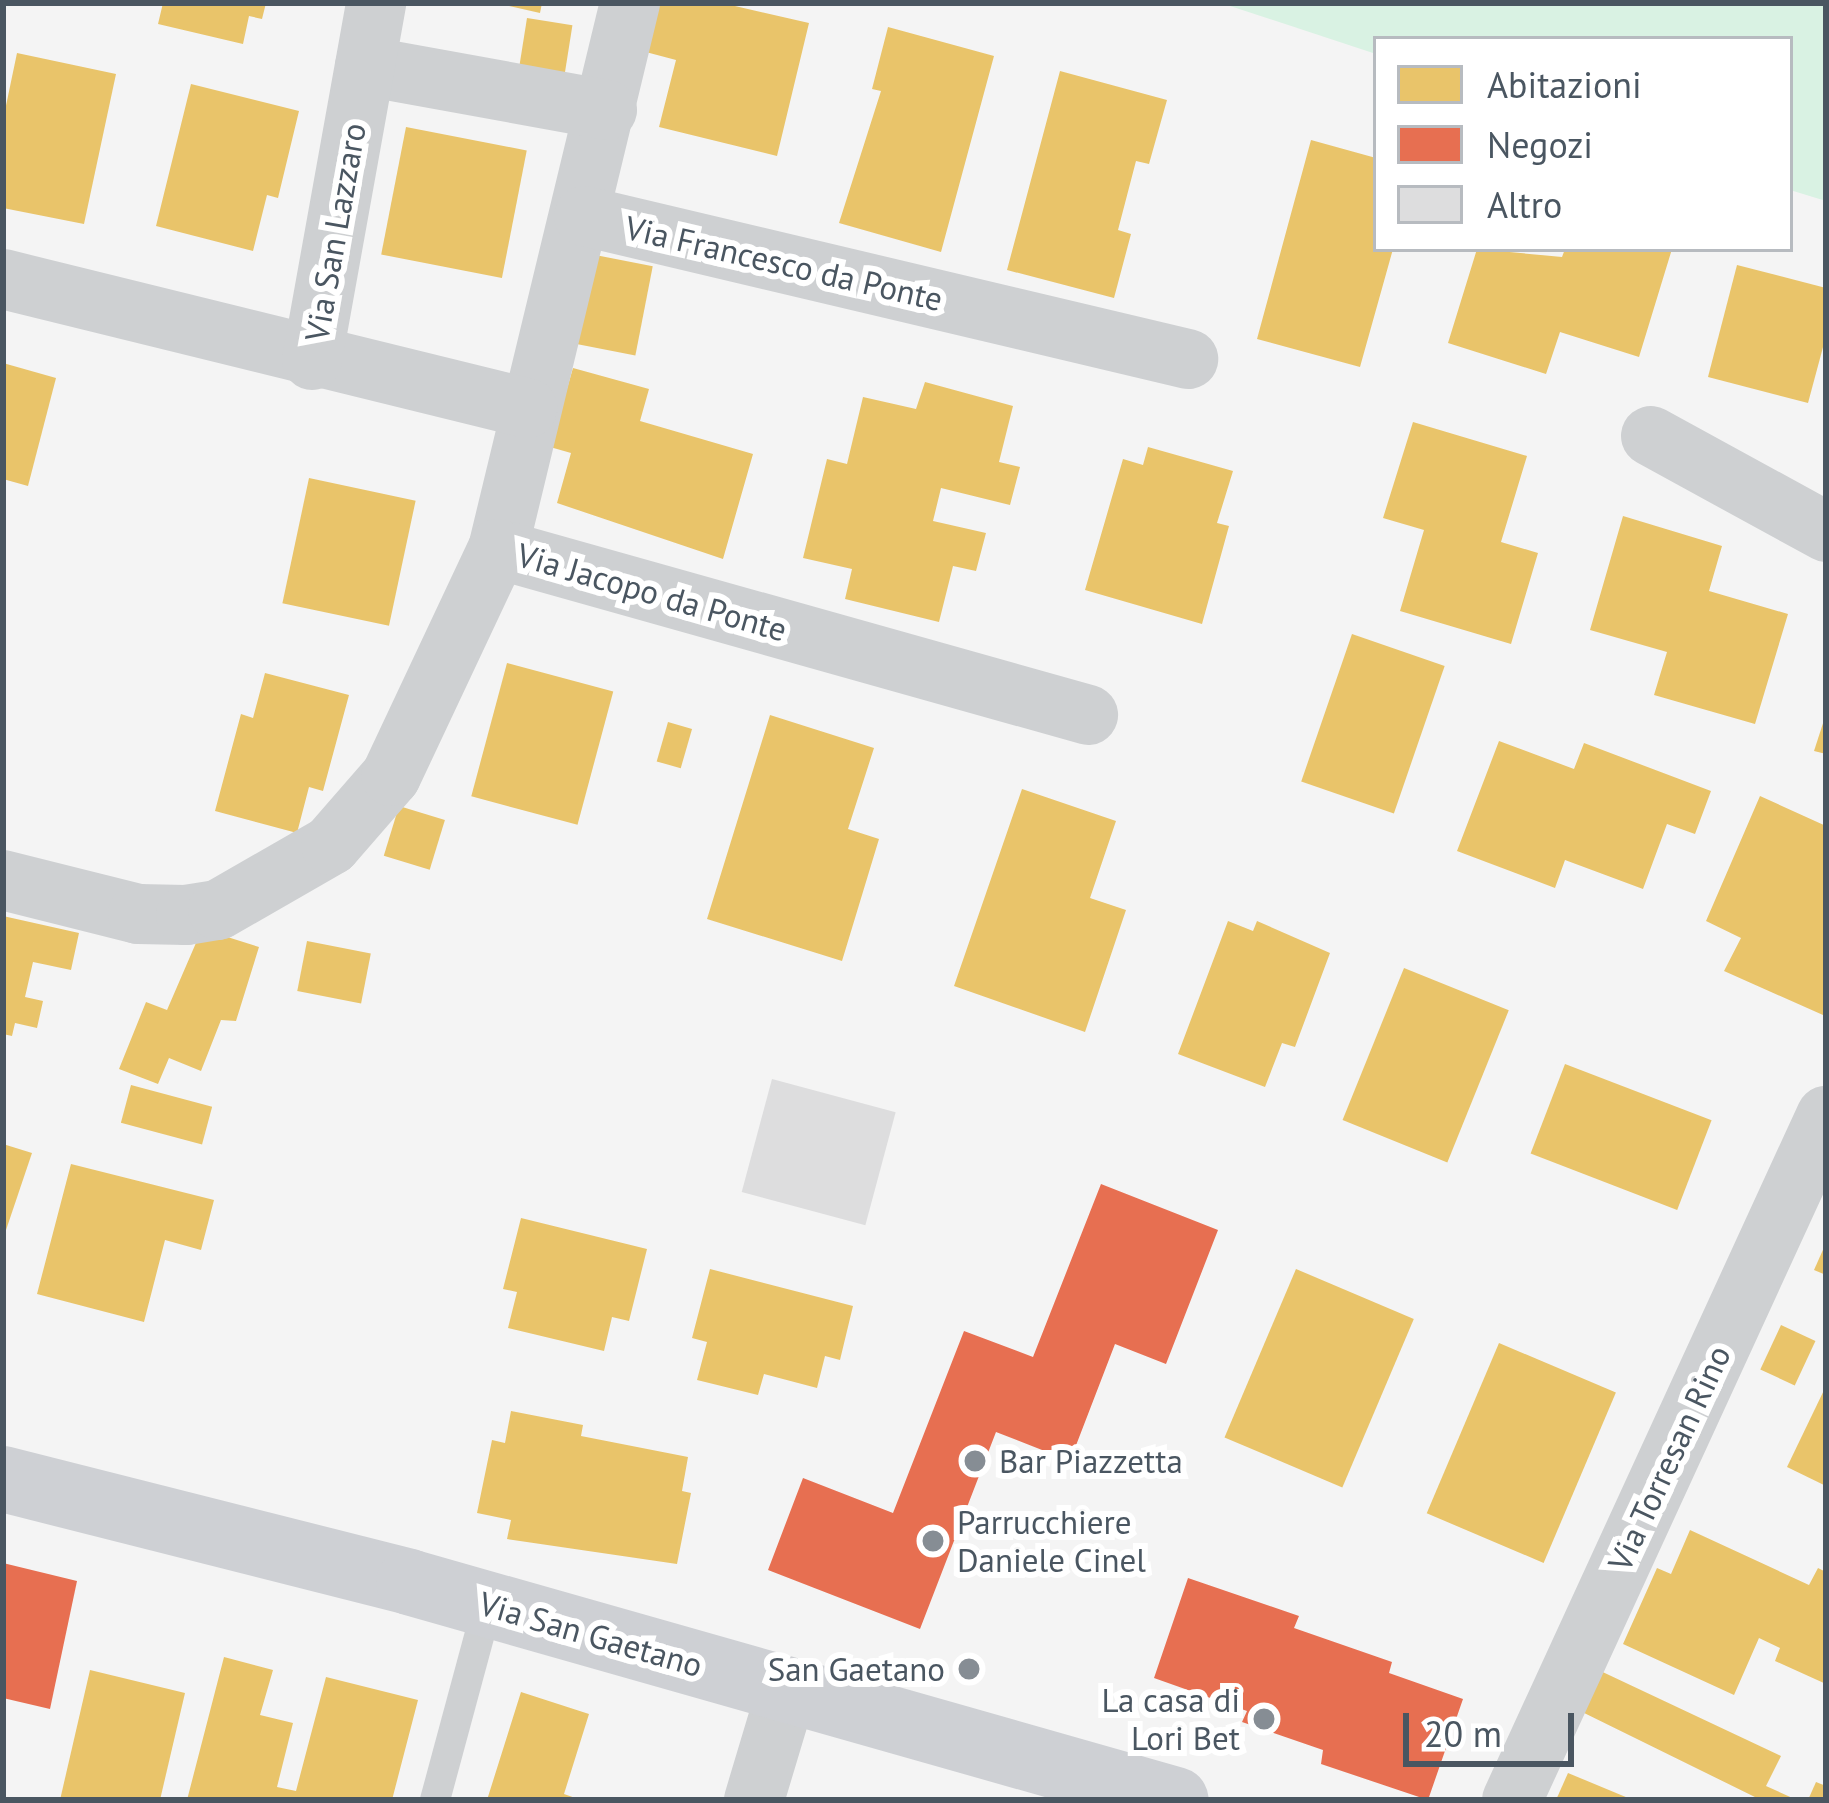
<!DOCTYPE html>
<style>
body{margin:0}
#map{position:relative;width:1829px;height:1803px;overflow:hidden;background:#f4f4f4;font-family:"PT Sans",sans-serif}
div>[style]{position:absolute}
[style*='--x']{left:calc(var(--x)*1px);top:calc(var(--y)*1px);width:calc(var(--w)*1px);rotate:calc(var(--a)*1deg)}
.green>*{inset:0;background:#d9f2e3}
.homes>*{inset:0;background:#e9c46a;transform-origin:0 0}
.shops>*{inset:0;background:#e76f51}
.building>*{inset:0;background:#ddddde;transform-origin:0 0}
.lane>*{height:30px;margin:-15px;padding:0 15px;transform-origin:15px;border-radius:15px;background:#ced0d2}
.street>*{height:60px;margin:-30px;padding:0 30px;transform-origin:30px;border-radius:30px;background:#ced0d2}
.secondary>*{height:66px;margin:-33px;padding:0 33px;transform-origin:33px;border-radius:33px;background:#ced0d4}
.dots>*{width:33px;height:33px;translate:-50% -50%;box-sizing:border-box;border:6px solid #fff;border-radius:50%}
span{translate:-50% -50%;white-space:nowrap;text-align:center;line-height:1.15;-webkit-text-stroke:12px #fff;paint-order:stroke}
.street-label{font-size:33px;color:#4a5661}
.poi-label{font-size:33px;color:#4a5661}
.left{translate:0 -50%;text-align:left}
.right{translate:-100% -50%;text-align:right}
.frame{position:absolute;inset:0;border:6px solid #4a5661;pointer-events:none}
.legend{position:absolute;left:1373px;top:36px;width:420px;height:216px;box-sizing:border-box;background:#fff;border:3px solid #b7bbc0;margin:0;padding:15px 21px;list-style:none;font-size:36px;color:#4a5661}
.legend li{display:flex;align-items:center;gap:24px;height:60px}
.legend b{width:60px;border:3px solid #b7bbc0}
.scale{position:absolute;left:1403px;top:1713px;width:171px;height:54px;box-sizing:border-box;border:6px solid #4a5661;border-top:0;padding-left:15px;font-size:36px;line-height:42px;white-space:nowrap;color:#4a5661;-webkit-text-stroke:9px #fff;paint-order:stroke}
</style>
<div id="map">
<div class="green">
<i style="clip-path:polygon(1221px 3px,1826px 3px,1826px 201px,1790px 190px,1790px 39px,1376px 39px,1376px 54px)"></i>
</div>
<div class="homes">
<i style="clip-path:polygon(163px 3px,266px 3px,262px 19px,249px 16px,243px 44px,158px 24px)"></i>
<i style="clip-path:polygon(496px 3px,542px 3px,540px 13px)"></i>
<i style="clip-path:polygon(653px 3px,722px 3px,809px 23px,777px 156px,659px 127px,676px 60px,642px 51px)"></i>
<i style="left:527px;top:18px;width:46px;height:53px;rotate:9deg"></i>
<i style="clip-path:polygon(888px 27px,994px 56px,941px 252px,839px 223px,881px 91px,872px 89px)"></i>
<i style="clip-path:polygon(17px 53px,116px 74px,84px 224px,3px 208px,3px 120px)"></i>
<i style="clip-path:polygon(1060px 71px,1167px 100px,1149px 164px,1136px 161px,1118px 230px,1131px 234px,1114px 298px,1007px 270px)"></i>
<i style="clip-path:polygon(191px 84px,299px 111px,278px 198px,267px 195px,253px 251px,156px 226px)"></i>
<i style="left:406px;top:127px;width:123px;height:130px;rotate:11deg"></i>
<i style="clip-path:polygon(1311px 140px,1376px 158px,1376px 249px,1393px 249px,1360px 367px,1257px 339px)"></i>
<i style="clip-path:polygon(1477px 249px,1562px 257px,1565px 249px,1672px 249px,1639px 357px,1560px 332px,1546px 374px,1448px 343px)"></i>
<i style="left:585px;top:253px;width:69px;height:91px;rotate:11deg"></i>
<i style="clip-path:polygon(1737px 265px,1826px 288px,1826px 336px,1808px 403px,1708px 377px)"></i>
<i style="clip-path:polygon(3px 363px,56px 378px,28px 486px,3px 479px)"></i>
<i style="clip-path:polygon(573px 368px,649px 389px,640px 421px,753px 454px,723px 559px,557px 503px,571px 453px,550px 447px)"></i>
<i style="clip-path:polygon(925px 382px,1013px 406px,999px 462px,1020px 467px,1010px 505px,941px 488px,933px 521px,986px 533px,976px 571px,953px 566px,939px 622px,845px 599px,852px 569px,803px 558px,827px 459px,847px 464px,863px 397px,916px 409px)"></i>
<i style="clip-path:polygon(1413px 422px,1527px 456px,1501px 542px,1538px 553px,1511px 644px,1400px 611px,1424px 530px,1383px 518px)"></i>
<i style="clip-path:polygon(1148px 447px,1233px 471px,1217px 523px,1229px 526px,1202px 624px,1085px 590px,1123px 459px,1143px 465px)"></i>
<i style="left:309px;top:478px;width:109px;height:128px;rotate:12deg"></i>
<i style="clip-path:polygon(1623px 516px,1722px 546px,1709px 591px,1788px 614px,1755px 724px,1654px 695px,1667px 652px,1590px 630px)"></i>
<i style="left:1352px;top:634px;width:98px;height:156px;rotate:19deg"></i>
<i style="left:507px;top:663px;width:110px;height:138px;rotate:15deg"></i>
<i style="clip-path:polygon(265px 673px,349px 695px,323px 791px,309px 787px,297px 833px,215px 811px,241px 714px,253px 718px)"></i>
<i style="clip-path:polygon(770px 715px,874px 748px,848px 829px,879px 839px,842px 961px,707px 919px)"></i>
<i style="clip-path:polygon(1825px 717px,1826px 717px,1826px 754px,1814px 751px)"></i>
<i style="left:668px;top:722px;width:25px;height:41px;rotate:16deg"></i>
<i style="clip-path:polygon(1499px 741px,1574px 769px,1584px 743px,1711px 791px,1695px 834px,1667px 824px,1643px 889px,1565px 860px,1555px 888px,1457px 851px)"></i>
<i style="clip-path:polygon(1022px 789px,1116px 821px,1090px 898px,1126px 910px,1085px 1032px,954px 986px)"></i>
<i style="clip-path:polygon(1760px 796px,1826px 826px,1823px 1015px,1724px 971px,1741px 938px,1706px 921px)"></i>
<i style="left:399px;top:806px;width:48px;height:52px;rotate:17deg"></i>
<i style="clip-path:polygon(3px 916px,79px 933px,71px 970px,33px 962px,25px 997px,43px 1001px,37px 1028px,15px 1023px,12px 1036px,3px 1034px)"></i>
<i style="clip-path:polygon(1228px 921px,1253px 931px,1257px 921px,1330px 953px,1295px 1047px,1282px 1043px,1265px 1087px,1178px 1054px)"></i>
<i style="clip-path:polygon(202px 929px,259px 947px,236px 1021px,221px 1020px,201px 1071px,169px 1058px,158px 1084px,119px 1069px,146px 1002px,167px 1010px)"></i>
<i style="left:307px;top:941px;width:65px;height:51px;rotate:11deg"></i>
<i style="left:1404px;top:968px;width:113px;height:164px;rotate:22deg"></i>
<i style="left:1565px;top:1064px;width:157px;height:96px;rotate:21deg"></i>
<i style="left:131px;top:1085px;width:84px;height:39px;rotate:15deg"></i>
<i style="clip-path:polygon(3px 1144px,32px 1153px,4px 1236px,3px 1236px)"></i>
<i style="clip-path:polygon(71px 1164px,214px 1200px,201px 1250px,165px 1240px,144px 1322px,37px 1294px)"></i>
<i style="clip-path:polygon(521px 1218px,647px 1249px,629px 1321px,612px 1317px,604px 1351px,508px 1328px,517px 1292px,503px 1289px)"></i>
<i style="clip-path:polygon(1826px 1243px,1826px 1275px,1814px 1270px)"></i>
<i style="clip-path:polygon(710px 1269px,853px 1306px,840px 1360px,825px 1356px,817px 1388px,764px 1374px,758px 1395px,697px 1380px,707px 1342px,692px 1338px)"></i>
<i style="left:1296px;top:1269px;width:128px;height:183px;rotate:23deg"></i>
<i style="left:1781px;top:1325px;width:38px;height:49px;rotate:25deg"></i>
<i style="left:1499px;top:1343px;width:127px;height:185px;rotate:23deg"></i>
<i style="clip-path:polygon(1826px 1386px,1826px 1486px,1787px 1467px)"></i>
<i style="clip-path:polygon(511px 1411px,583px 1425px,581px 1436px,688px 1457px,682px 1491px,691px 1493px,677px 1564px,507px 1539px,511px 1520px,477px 1513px,492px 1440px,505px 1443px)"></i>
<i style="clip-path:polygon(1690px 1530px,1809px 1585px,1818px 1568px,1826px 1572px,1826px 1684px,1775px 1661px,1780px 1648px,1759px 1638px,1734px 1695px,1623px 1644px,1657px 1568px,1671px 1574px)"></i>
<i style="clip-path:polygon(224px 1657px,273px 1670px,260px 1715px,293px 1723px,277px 1787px,296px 1791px,326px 1677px,418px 1700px,392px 1800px,187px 1800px)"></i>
<i style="clip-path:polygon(1592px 1667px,1781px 1756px,1766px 1786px,1797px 1800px,1761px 1800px,1574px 1708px)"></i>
<i style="clip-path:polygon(90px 1670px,185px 1693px,160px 1800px,60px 1800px)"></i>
<i style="clip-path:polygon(521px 1692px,589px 1714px,564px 1794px,581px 1800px,487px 1800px)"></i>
<i style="clip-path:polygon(1568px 1773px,1633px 1800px,1556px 1800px)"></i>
<i style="clip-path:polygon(1816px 1782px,1826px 1786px,1826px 1800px,1808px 1800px)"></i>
</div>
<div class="shops">
<i style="clip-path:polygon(1101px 1184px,1218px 1230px,1166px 1364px,1115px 1344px,1070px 1461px,996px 1432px,920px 1629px,768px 1570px,803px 1478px,893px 1513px,964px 1331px,1033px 1357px)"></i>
<i style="clip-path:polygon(3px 1563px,77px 1581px,50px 1709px,3px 1698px)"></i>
<i style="clip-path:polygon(1188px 1578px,1299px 1616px,1294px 1628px,1392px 1662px,1389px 1673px,1463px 1699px,1428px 1800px,1321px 1764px,1323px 1750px,1242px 1722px,1247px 1711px,1154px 1678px)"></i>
</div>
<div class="building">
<i style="left:772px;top:1079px;width:128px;height:117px;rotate:15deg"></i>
</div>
<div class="lane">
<i style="--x:435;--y:1800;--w:203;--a:-74.9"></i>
</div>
<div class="street">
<i style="--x:630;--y:3;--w:562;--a:103.59"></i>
<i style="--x:498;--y:549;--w:613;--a:15.71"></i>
<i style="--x:365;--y:66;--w:246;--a:10.3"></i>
<i style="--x:584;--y:216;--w:621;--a:13.32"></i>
<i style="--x:3;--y:279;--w:540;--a:13.83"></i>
<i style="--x:312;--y:360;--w:363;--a:-79.8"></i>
<i style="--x:1651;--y:436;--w:200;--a:28.7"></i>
<i style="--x:3;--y:880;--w:139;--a:14.1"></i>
<i style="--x:138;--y:914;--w:48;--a:1.2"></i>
<i style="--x:186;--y:915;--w:32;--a:-9"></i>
<i style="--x:218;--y:910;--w:130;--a:-29.9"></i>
<i style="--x:331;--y:845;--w:91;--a:-49"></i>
<i style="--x:391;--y:776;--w:251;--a:-64.8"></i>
<i style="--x:754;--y:1800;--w:115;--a:-73.3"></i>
<i style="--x:1512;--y:1800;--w:753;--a:-65.34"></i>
</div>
<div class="secondary">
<i style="--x:3;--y:1479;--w:419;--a:14.2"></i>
<i style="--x:409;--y:1582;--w:797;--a:15.87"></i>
</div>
<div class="dots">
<i style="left:975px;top:1461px;background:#868d94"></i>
<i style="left:933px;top:1541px;background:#868d94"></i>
<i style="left:969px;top:1669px;background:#868d94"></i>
<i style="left:1264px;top:1719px;background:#868d94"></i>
</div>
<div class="street-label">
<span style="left:335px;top:232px;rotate:-80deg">Via San Lazzaro</span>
<span style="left:784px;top:263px;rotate:13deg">Via Francesco da Ponte</span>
<span style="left:652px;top:592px;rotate:16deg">Via Jacopo da Ponte</span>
<span style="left:1669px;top:1458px;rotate:-65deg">Via Torresan Rino</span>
<span style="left:591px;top:1634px;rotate:16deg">Via San Gaetano</span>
</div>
<div class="poi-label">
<span class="left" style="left:999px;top:1461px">Bar Piazzetta</span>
<span class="left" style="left:957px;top:1541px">Parrucchiere<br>Daniele Cinel</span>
<span class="right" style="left:945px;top:1669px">San Gaetano</span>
<span class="right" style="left:1240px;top:1719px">La casa di<br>Lori Bet</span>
</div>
<div class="frame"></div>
<ul class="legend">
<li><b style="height:33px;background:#e9c46a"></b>Abitazioni</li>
<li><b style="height:33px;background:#e76f51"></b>Negozi</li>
<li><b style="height:33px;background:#ddddde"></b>Altro</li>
</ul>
<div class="scale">20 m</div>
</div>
